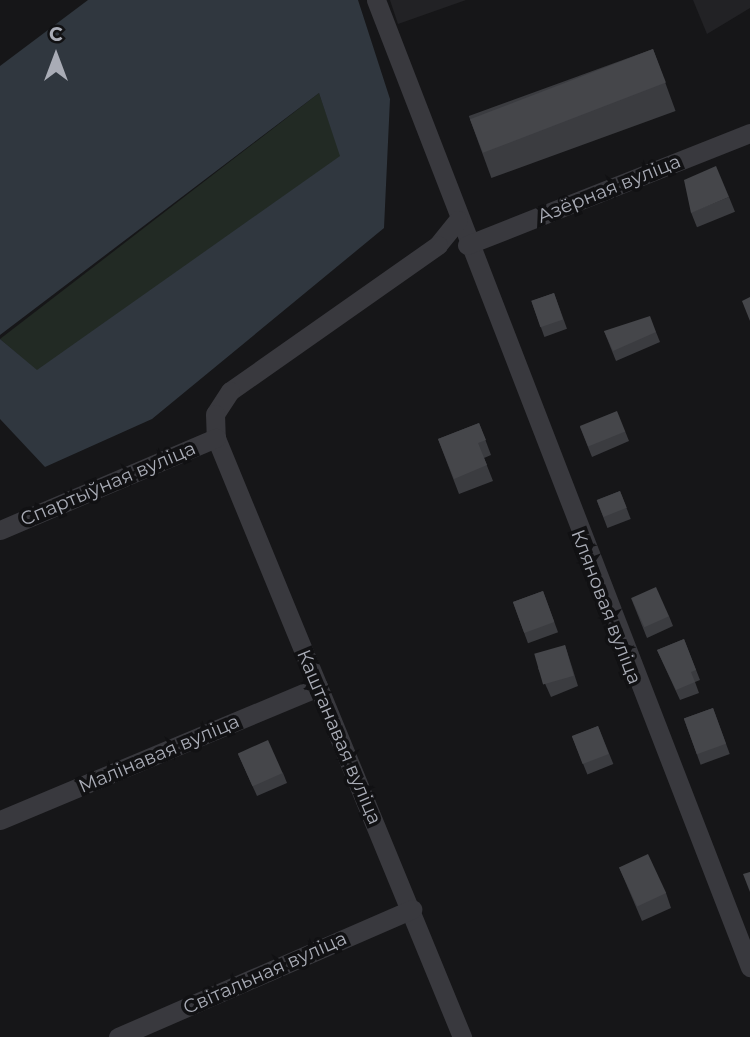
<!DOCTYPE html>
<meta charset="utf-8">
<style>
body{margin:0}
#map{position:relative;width:750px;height:1037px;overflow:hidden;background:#161618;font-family:Montserrat,sans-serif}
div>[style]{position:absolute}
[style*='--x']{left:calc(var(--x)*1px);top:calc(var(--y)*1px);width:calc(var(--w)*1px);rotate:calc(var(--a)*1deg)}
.built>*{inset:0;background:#222225}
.green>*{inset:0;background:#222a24}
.water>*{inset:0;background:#30373f}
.street>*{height:19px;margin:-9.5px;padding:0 9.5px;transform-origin:9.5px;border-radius:9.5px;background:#39393e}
.wall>*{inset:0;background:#3b3c40;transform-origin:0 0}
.building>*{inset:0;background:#45464a;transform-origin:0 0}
span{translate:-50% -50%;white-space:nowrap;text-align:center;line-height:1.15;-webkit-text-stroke:7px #111113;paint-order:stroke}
.street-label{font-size:19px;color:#a9acb6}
.north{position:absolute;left:21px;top:21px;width:70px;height:70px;-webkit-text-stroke:5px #111113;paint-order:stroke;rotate:0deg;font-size:19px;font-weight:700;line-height:28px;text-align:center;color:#a9acb6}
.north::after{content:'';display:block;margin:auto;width:24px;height:32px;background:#a9acb6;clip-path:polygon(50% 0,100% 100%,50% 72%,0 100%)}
</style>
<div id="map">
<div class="built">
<i style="clip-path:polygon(390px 0,466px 0,398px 24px)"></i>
<i style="clip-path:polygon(693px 0,750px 0,750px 8px,707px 34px)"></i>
</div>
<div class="green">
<i style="clip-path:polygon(319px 93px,341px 156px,37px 371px,0 339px)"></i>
</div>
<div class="water">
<i style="clip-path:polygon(88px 0,358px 0,390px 99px,384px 228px,152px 419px,45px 467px,0 419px,0 339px,37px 370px,340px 156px,319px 93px,0 335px,0 66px)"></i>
</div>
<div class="street">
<i style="--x:376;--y:0;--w:1037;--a:68.86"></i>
<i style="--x:458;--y:220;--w:32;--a:129"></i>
<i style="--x:438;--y:245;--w:254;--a:144.9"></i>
<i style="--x:230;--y:391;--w:27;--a:123"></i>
<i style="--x:215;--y:414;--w:24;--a:88"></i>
<i style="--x:216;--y:438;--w:648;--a:67.67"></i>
<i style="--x:467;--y:245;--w:304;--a:-21.6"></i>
<i style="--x:0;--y:530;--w:235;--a:-23.1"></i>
<i style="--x:0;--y:820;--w:345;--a:-22.7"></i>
<i style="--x:118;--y:1037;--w:321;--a:-23.5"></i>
</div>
<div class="wall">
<i style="left:653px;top:49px;width:66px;height:196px;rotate:70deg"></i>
<i style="left:729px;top:197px;width:16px;height:41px;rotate:68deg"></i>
<i style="left:554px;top:293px;width:38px;height:24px;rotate:70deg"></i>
<i style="clip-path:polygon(604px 331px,656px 332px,660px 342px,616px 361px)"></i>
<i style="clip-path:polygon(479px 423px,491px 455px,484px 458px,493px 481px,459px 494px,438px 439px)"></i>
<i style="clip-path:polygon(580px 427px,625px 431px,629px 441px,592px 457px)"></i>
<i style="left:620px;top:491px;width:30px;height:25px;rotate:69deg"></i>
<i style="left:543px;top:591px;width:44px;height:32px;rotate:70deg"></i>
<i style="clip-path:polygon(631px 598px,669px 616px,673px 626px,647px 638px)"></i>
<i style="clip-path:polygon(684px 639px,700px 680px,695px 682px,699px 693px,680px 700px,657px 650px)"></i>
<i style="clip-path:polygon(565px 645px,578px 686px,551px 697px,538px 668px)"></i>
<i style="left:713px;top:708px;width:49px;height:31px;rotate:70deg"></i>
<i style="left:598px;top:726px;width:41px;height:28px;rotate:68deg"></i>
<i style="clip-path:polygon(238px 754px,283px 773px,287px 783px,257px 796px)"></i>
<i style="clip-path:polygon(619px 867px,666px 893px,671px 908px,642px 921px)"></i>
</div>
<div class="building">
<i style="left:653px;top:49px;width:36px;height:196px;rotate:69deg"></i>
<i style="clip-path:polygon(716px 166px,729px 197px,691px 213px,684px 180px)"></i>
<i style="left:554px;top:293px;width:28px;height:24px;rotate:71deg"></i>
<i style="clip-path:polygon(750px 297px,750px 321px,742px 301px)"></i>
<i style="clip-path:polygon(650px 316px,656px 332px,613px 351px,604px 331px)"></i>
<i style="left:617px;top:411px;width:22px;height:40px;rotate:68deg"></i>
<i style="clip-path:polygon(479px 423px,486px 440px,478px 443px,487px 465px,454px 479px,438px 439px)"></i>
<i style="left:620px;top:491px;width:18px;height:25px;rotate:68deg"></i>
<i style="left:656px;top:587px;width:32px;height:27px;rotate:66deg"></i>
<i style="left:543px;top:591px;width:33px;height:32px;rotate:70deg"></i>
<i style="clip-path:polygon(684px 639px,696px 670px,691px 672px,695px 682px,676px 690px,657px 650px)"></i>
<i style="left:565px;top:645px;width:32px;height:32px;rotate:74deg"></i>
<i style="left:713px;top:708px;width:38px;height:31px;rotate:70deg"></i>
<i style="left:598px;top:726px;width:30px;height:28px;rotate:69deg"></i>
<i style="left:268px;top:740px;width:36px;height:33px;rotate:66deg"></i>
<i style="left:648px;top:854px;width:43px;height:32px;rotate:65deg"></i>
<i style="clip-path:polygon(750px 872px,750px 892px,743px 874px)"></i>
</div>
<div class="street-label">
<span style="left:609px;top:189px;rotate:-22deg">Азёрная вуліца</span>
<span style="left:108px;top:484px;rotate:-23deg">Спартыўная вуліца</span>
<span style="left:606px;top:607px;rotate:69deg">Кляновая вуліца</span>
<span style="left:339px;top:737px;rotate:67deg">Каштанавая вуліца</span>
<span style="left:159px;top:754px;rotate:-23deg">Малінавая вуліца</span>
<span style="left:265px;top:973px;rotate:-24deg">Світальная вуліца</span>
</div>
<div class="north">С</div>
</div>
